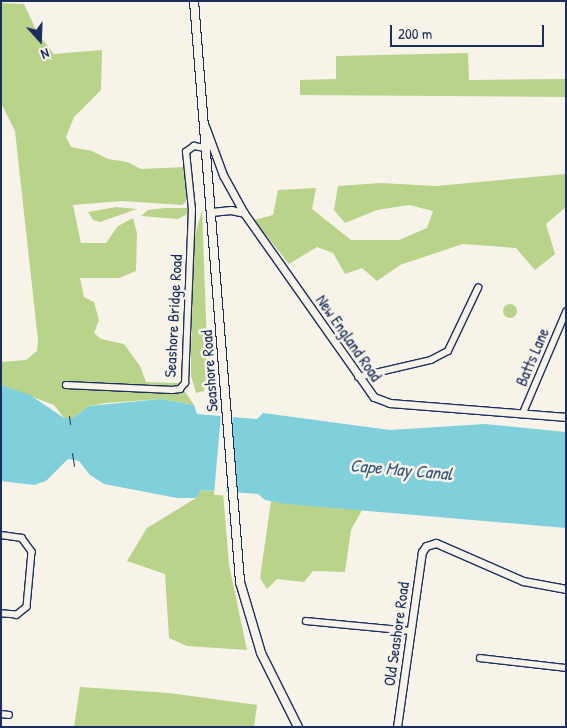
<!DOCTYPE html>
<style>
body{margin:0}
#map{position:relative;width:567px;height:728px;overflow:hidden;background:#f7f3e8;font-family:"Patrick Hand",sans-serif}
div>[style]{position:absolute}
[style*='--x']{left:calc(var(--x)*1px);top:calc(var(--y)*1px);width:calc(var(--w)*1px);rotate:calc(var(--a)*1deg)}
.green>*{inset:0;background:#b9d38b}
.round{border-radius:50%}
.water>*{inset:0;background:#7fd0da}
.pier>*{inset:0;background:#f7f3e8;transform-origin:0 0}
.roads{filter:drop-shadow(1px 0 #1b2f5e) drop-shadow(-1px 0 #1b2f5e) drop-shadow(0 1px #1b2f5e) drop-shadow(0 -1px #1b2f5e)}
.minor>*{height:5.5px;margin:-2.75px;padding:0 2.75px;transform-origin:2.75px;border-radius:2.75px;background:#f7f3e8}
.tertiary>*{height:7px;margin:-3.5px;padding:0 3.5px;transform-origin:3.5px;border-radius:3.5px;background:#f7f3e8}
.secondary>*{height:8px;margin:-4px;padding:0 4px;transform-origin:4px;border-radius:4px;background:#f7f3e8}
.rail>*{height:1px;margin:-0.5px;padding:0 0.5px;transform-origin:0.5px;border-radius:0.5px;background:#1b2f5e}
span{translate:-50% -50%;white-space:nowrap;text-align:center;line-height:1.15;-webkit-text-stroke:5px #f7f3e8;paint-order:stroke}
.street-label{font-size:16px;color:#1b2f5e}
.water-label{font-size:18px;color:#34577d;font-style:italic}
.frame{position:absolute;inset:0;border:2px solid #1b2f5e;pointer-events:none}
.north{position:absolute;left:15px;top:15px;width:50px;height:50px;-webkit-text-stroke:4px #f7f3e8;paint-order:stroke;rotate:160deg;font-size:14px;font-weight:700;line-height:20px;text-align:center;color:#1b2f5e}
.north::after{content:'';display:block;margin:auto;width:18px;height:22px;background:#1b2f5e;clip-path:polygon(50% 0,100% 100%,50% 72%,0 100%)}
.scale{position:absolute;left:390px;top:25px;width:154px;height:22px;box-sizing:border-box;border:2px solid #1b2f5e;border-top:0;padding-left:6px;font-size:15px;line-height:18px;white-space:nowrap;color:#1b2f5e;-webkit-text-stroke:4px #f7f3e8;paint-order:stroke}
</style>
<div id="map">
<div class="green">
<i style="clip-path:polygon(1px 3px,24px 4px,38px 34px,54px 54px,102px 50px,101px 90px,74px 117px,66px 137px,71px 147px,92px 151px,108px 159px,127px 162px,141px 169px,186px 167px,186px 202px,182px 205px,122px 201px,73px 205px,81px 243px,106px 243px,118px 226px,133px 218px,137px 233px,136px 271px,119px 278px,80px 278px,84px 297px,94px 302px,99px 320px,94px 333px,101px 339px,124px 344px,140px 366px,146px 382px,179px 383px,194px 405px,161px 399px,106px 403px,89px 406px,73px 418px,64px 418px,54px 405px,1px 385px,1px 362px,26px 360px,37px 351px,38px 340px,15px 131px,1px 103px)"></i>
<i style="clip-path:polygon(468px 53px,469px 80px,566px 79px,566px 97px,300px 95px,300px 80px,336px 79px,336px 56px)"></i>
<i style="clip-path:polygon(566px 174px,566px 207px,546px 224px,555px 254px,535px 270px,516px 248px,463px 244px,400px 265px,377px 281px,362px 268px,345px 274px,333px 253px,317px 247px,289px 264px,254px 220px,273px 215px,278px 190px,316px 188px,312px 209px,351px 240px,399px 240px,427px 228px,433px 211px,409px 205px,377px 210px,345px 223px,334px 210px,338px 186px,381px 183px,436px 186px)"></i>
<i style="clip-path:polygon(116px 207px,137px 209px,100px 222px,93px 220px,88px 212px)"></i>
<i style="clip-path:polygon(165px 208px,188px 208px,189px 213px,178px 219px,141px 216px,148px 210px)"></i>
<i style="clip-path:polygon(202px 210px,208px 374px,204px 391px,196px 393px,191px 376px,191px 351px,194px 239px)"></i>
<i class="round" style="left:503px;top:304px;width:14px;height:14px"></i>
<i style="clip-path:polygon(200px 490px,223px 492px,229px 565px,247px 650px,187px 646px,169px 638px,165px 574px,127px 561px,147px 528px,196px 498px)"></i>
<i style="clip-path:polygon(271px 501px,362px 510px,351px 530px,345px 572px,313px 571px,304px 582px,277px 579px,267px 589px,260px 578px)"></i>
<i style="clip-path:polygon(80px 687px,169px 693px,257px 705px,254px 727px,74px 727px)"></i>
</div>
<div class="water">
<i style="clip-path:polygon(1px 385px,30px 395px,64px 418px,73px 418px,89px 406px,161px 399px,194px 405px,197px 414px,257px 419px,263px 413px,390px 430px,485px 424px,566px 432px,566px 528px,287px 504px,265px 500px,258px 494px,201px 490px,196px 498px,177px 498px,104px 484px,90px 475px,79px 461px,68px 459px,46px 481px,34px 485px,1px 481px)"></i>
</div>
<div class="pier">
<i style="left:221px;top:414px;width:12px;height:81px;rotate:5deg"></i>
</div>
<div class="roads">
<div class="minor">
<i style="--x:358;--y:377;--w:75;--a:-13.1"></i>
<i style="--x:431;--y:360;--w:19;--a:-28"></i>
<i style="--x:448;--y:351;--w:70;--a:-64.5"></i>
<i style="--x:66;--y:385;--w:106;--a:2.7"></i>
<i style="--x:172;--y:390;--w:8;--a:-7"></i>
<i style="--x:180;--y:389;--w:8;--a:-50"></i>
<i style="--x:185;--y:383;--w:173;--a:-87.7"></i>
<i style="--x:192;--y:210;--w:58;--a:-95.9"></i>
<i style="--x:186;--y:152;--w:10;--a:-37"></i>
<i style="--x:194;--y:146;--w:11;--a:10"></i>
<i style="--x:523;--y:413;--w:110;--a:-66.9"></i>
<i style="--x:1;--y:535;--w:21;--a:8"></i>
<i style="--x:22;--y:538;--w:17;--a:54"></i>
<i style="--x:32;--y:552;--w:55;--a:95.2"></i>
<i style="--x:27;--y:607;--w:13;--a:141"></i>
<i style="--x:17;--y:615;--w:16;--a:-176"></i>
<i style="--x:306;--y:621;--w:105;--a:5.4"></i>
<i style="--x:480;--y:658;--w:87;--a:6.6"></i>
<i style="--x:1;--y:714;--w:8;--a:7"></i>
</div>
<div class="tertiary">
<i style="--x:205;--y:126;--w:52;--a:69.8"></i>
<i style="--x:223;--y:175;--w:43;--a:61.1"></i>
<i style="--x:244;--y:213;--w:225;--a:54.8"></i>
<i style="--x:374;--y:397;--w:17;--a:21"></i>
<i style="--x:390;--y:403;--w:177;--a:4.5"></i>
<i style="--x:211;--y:212;--w:20;--a:-6"></i>
<i style="--x:231;--y:210;--w:13;--a:13"></i>
<i style="--x:397;--y:727;--w:177;--a:-81.9"></i>
<i style="--x:422;--y:552;--w:7;--a:-56"></i>
<i style="--x:426;--y:546;--w:10;--a:-17"></i>
<i style="--x:436;--y:543;--w:95;--a:23.6"></i>
<i style="--x:523;--y:581;--w:44;--a:10.5"></i>
</div>
<div class="secondary">
<i style="--x:194;--y:1;--w:583;--a:85.47"></i>
<i style="--x:240;--y:582;--w:74;--a:73.5"></i>
<i style="--x:261;--y:653;--w:83;--a:63.4"></i>
</div>
</div>
<div class="rail">
<i style="--x:69;--y:416;--w:8;--a:83"></i>
<i style="--x:72;--y:453;--w:13;--a:81"></i>
</div>
<div class="street-label">
<span style="left:173px;top:316px;rotate:-87deg">Seashore Bridge Road</span>
<span style="left:349px;top:338px;rotate:55deg">New England Road</span>
<span style="left:532px;top:357px;rotate:-67deg">Batts Lane</span>
<span style="left:209px;top:371px;rotate:-94deg">Seashore Road</span>
<span style="left:396px;top:634px;rotate:-82deg">Old Seashore Road</span>
</div>
<div class="water-label">
<span style="left:401px;top:470px;rotate:5deg">Cape May Canal</span>
</div>
<div class="frame"></div>
<div class="north">N</div>
<div class="scale">200 m</div>
</div>
